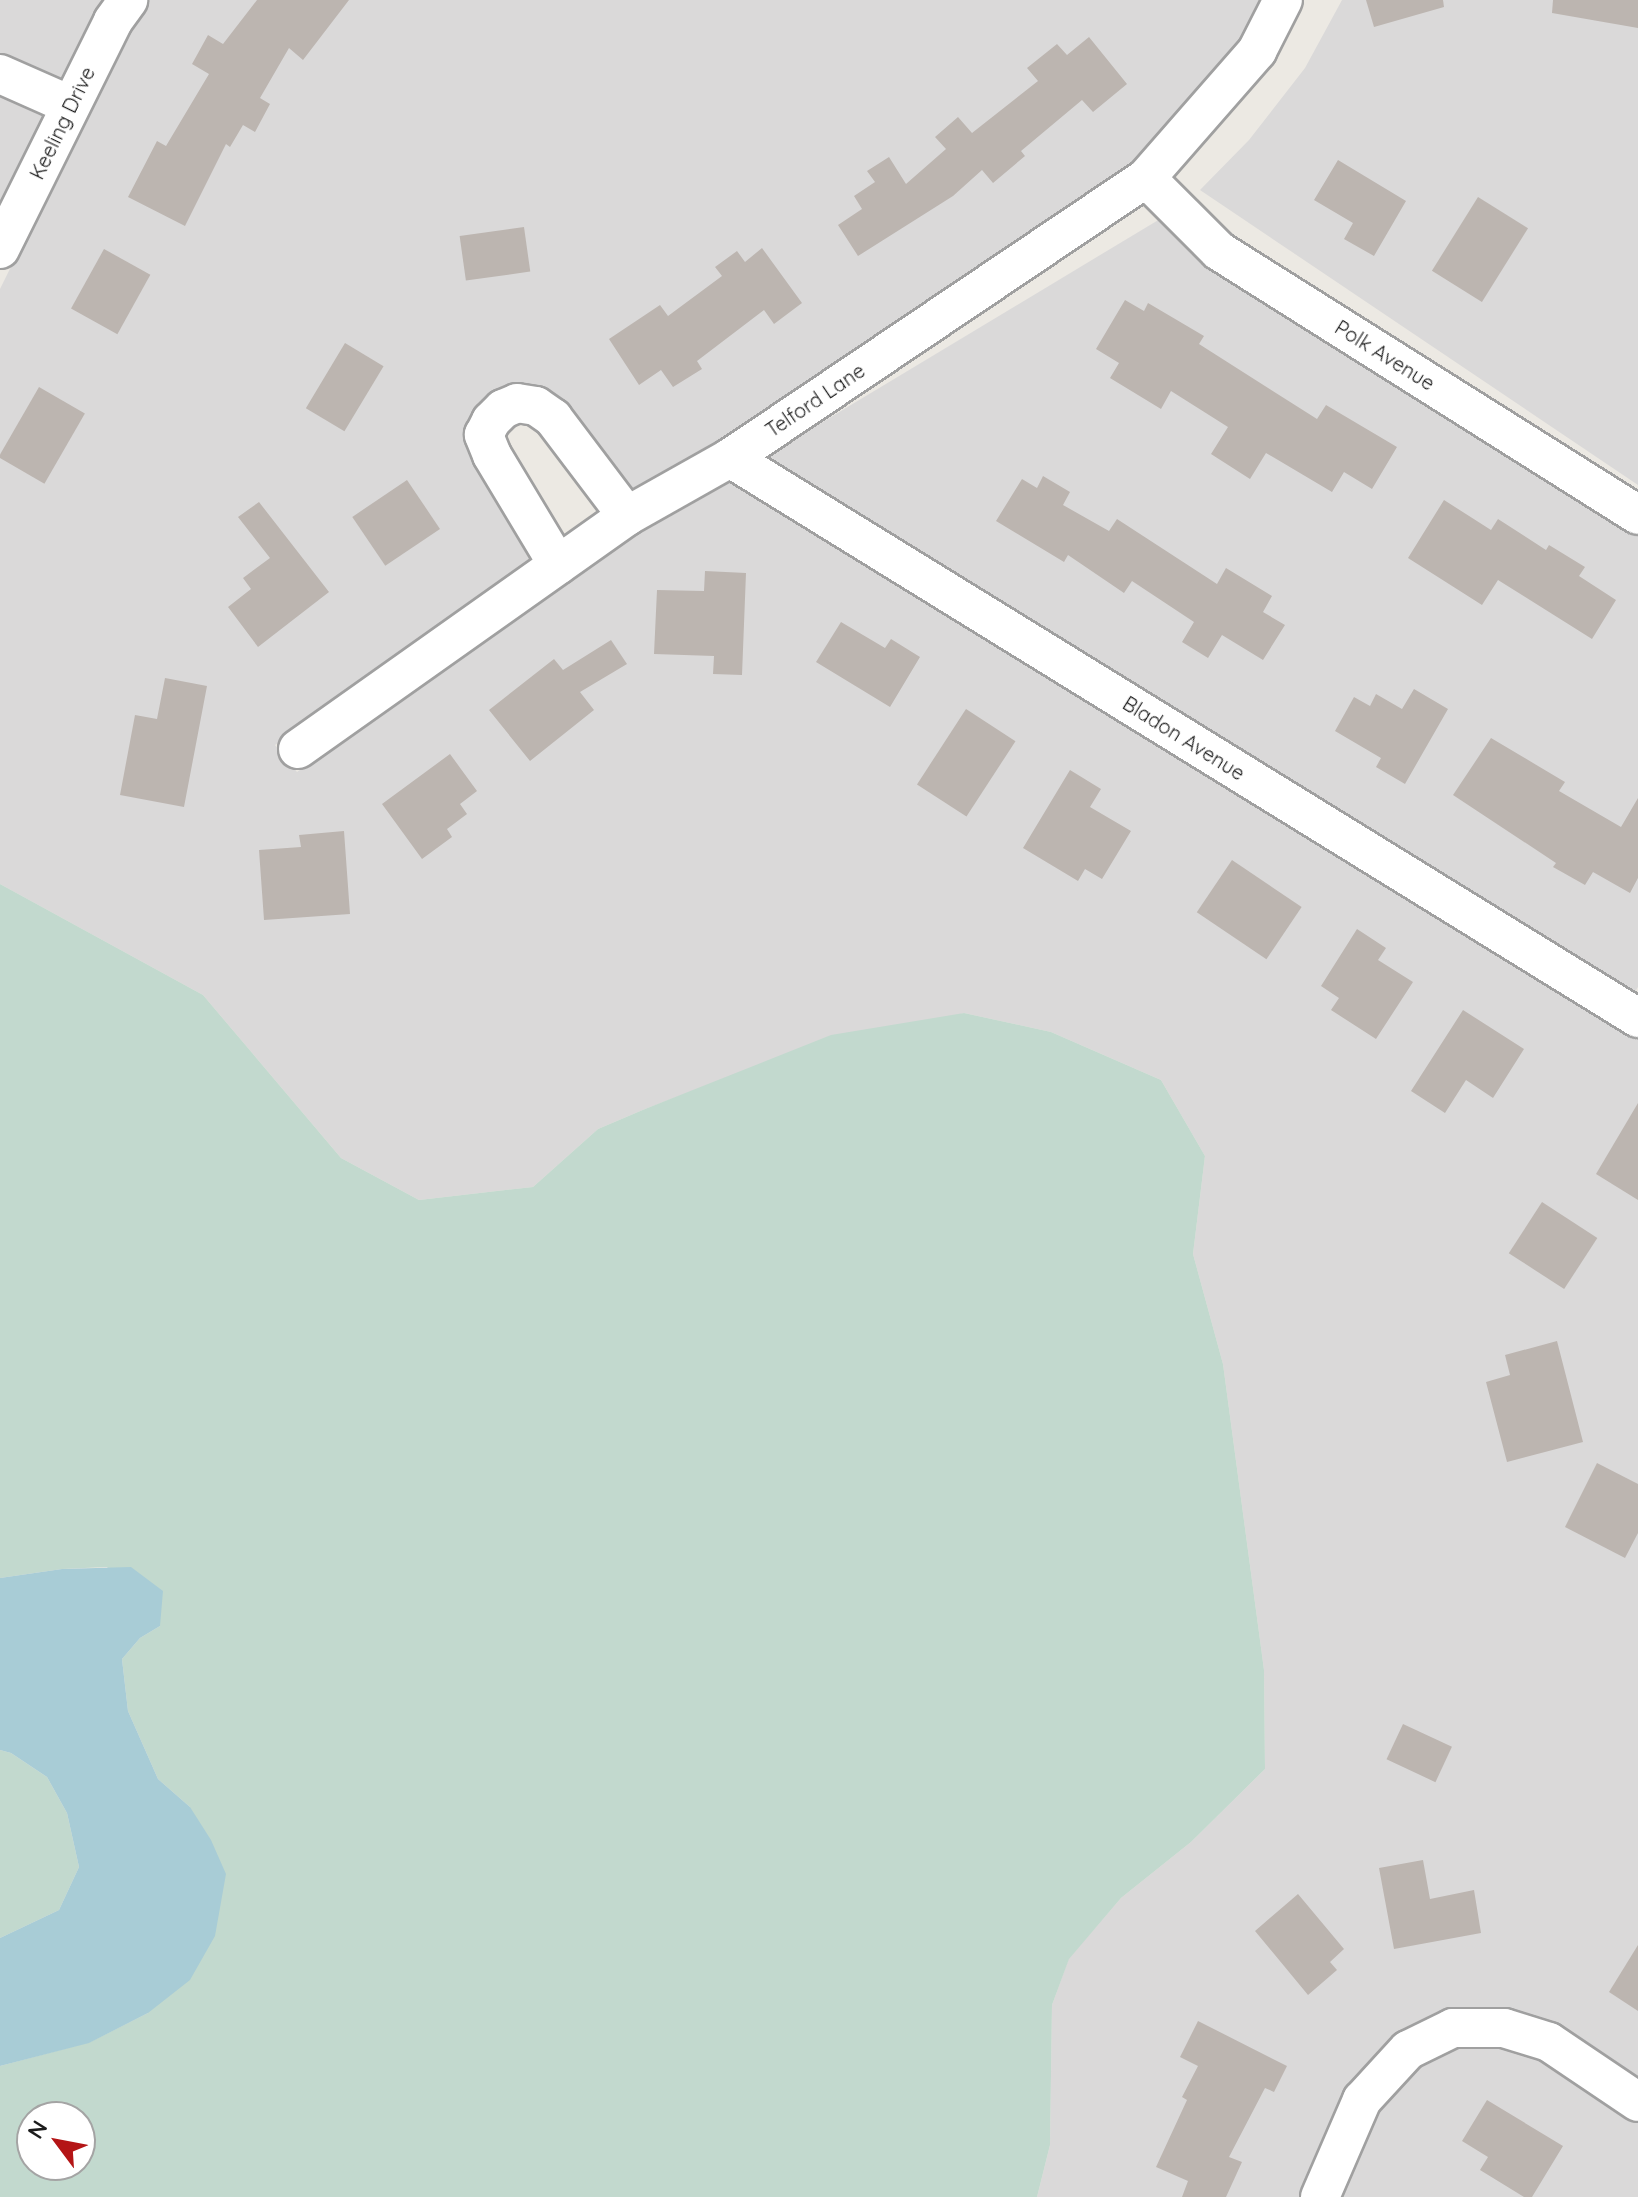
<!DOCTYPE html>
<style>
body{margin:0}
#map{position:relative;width:1638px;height:2197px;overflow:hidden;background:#ece9e3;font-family:Quicksand,sans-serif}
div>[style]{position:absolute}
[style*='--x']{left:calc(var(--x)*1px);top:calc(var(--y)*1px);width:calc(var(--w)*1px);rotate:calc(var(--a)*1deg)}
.residential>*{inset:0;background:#dad9d9}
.wetland>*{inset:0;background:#c2d9ce}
.water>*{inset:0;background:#a8ccd6}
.building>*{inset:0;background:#bcb5b0;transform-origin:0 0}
.roads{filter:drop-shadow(2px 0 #a0a0a0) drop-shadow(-2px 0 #a0a0a0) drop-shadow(0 2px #a0a0a0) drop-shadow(0 -2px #a0a0a0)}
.minor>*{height:38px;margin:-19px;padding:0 19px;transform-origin:19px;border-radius:19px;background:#fff}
span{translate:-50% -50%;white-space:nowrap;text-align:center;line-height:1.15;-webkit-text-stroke:6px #fff;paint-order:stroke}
.street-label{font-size:20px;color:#1c1c1c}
.north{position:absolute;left:16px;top:2101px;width:80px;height:80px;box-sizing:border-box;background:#fff;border:2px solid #a4a4a4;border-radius:50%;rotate:302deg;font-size:22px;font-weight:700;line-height:32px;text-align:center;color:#1c1c1c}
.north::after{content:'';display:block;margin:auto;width:28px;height:36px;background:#b41516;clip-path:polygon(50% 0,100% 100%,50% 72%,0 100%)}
</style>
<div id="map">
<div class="residential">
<i style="clip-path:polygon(0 0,107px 0,61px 84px,0 57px)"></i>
<i style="clip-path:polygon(150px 0,1301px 0,1221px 119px,728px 439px,723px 436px,717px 446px,631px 495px,490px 397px,536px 560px,275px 745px,297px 772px,637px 530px,731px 477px,1638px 1037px,1638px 2084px,1507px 2013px,1346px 2092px,1301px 2197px,1037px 2197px,1050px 2145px,1052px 2005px,1069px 1958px,1121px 1898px,1191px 1842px,1265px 1769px,1264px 1670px,1223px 1364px,1193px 1254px,1205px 1156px,1161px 1080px,1051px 1032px,964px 1013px,708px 1085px,645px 1109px,598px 1129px,533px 1187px,419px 1200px,341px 1158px,203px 995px,0 884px,0 289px,128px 30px)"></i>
<i style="clip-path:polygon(1342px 0,1638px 0,1638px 485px,1200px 190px,1249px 140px,1305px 68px)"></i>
<i style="clip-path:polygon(0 91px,47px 112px,0 209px)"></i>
<i style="clip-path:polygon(1175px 210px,1638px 523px,1638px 987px,1632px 996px,761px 459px)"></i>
<i style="clip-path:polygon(1459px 2044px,1503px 2044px,1542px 2057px,1638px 2121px,1638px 2197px,1339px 2197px,1376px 2109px,1419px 2063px)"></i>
</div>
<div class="wetland">
<i style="clip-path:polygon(evenodd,0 884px,203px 995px,341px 1158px,419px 1200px,533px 1187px,598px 1129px,645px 1109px,831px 1035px,964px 1013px,1051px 1032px,1161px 1080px,1205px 1156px,1193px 1254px,1223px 1364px,1264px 1670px,1265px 1769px,1191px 1842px,1121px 1898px,1069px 1959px,1052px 2005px,1050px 2145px,1037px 2197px,0 2197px,0 2066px,90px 2042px,148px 2013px,190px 1807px,158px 1779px,128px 1711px,122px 1659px,140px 1638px,160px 1626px,107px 1567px,62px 1569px,0 1578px,0 884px,32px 2117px,80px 2117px,80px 2165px,32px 2165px,32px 2117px)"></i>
<i style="clip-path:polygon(0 1750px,11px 1753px,47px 1777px,67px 1813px,79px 1867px,59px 1910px,0 1938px)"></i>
</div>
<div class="water">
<i style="clip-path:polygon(131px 1567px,163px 1591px,160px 1626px,140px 1638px,122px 1659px,128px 1711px,158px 1779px,190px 1807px,211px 1840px,226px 1874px,215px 1936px,190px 1980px,148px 2013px,89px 2043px,0 2066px,0 1938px,59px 1910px,79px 1867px,67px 1813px,47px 1777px,11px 1753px,0 1750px,0 1578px,62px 1569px)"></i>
</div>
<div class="building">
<i style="clip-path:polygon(257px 0,349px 0,303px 60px,289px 48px,260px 98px,270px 104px,255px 132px,243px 125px,230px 147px,226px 144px,185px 226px,128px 197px,157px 141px,166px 146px,209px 74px,192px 64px,208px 35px,223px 44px)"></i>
<i style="clip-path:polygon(1366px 0,1443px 0,1444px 7px,1374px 27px)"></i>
<i style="clip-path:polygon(1553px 0,1638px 0,1638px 28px,1552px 13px)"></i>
<i style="clip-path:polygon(1089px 37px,1127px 84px,1093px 112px,1082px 100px,1021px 151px,1025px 156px,993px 183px,982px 170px,953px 196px,858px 256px,838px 225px,862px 209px,854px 196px,875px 182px,867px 171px,889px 157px,906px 184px,946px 149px,935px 137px,958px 117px,972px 133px,1038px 81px,1027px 68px,1057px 44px,1067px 55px)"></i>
<i style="clip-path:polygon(1338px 160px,1406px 201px,1374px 256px,1344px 239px,1353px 223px,1314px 200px)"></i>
<i style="left:1478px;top:197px;width:59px;height:87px;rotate:32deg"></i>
<i style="left:524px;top:227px;width:45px;height:65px;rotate:82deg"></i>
<i style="clip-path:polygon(762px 248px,802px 303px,774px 324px,764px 310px,697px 361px,702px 369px,673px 387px,661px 370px,639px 385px,609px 339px,660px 305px,668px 316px,722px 276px,715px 267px,737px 251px,745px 262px)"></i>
<i style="left:104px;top:249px;width:53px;height:68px;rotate:29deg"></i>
<i style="clip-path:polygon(1125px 300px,1144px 311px,1148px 303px,1204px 336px,1199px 344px,1317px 419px,1326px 405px,1397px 447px,1372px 489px,1344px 472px,1332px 492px,1266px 453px,1250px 479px,1211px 454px,1228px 427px,1171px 391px,1161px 409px,1110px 378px,1119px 363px,1096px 349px)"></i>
<i style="left:345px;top:343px;width:45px;height:76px;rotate:31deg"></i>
<i style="left:39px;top:387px;width:53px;height:81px;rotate:30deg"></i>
<i style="clip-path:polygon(1043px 476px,1070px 492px,1063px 505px,1109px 531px,1117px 519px,1217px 584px,1226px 568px,1272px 596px,1263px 612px,1285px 625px,1263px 660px,1222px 635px,1208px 658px,1182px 642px,1194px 622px,1132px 581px,1124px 593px,1068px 555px,1064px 562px,996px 521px,1022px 479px,1037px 488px)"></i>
<i style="left:407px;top:480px;width:59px;height:66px;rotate:56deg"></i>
<i style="clip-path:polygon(1444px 500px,1491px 530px,1498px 519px,1546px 550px,1549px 545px,1585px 567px,1579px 576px,1616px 600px,1592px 639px,1498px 580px,1482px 605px,1408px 558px)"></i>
<i style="clip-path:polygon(259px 502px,329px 592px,258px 647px,228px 607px,251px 589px,243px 578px,270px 558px,238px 517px)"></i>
<i style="clip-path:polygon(705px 571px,746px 573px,742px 675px,713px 674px,714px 656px,654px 654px,657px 590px,704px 591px)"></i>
<i style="clip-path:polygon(841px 622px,885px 648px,891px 639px,920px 657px,890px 707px,816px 662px)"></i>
<i style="clip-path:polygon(611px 640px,627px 664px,580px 692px,594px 710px,530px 761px,489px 710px,554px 659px,563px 670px)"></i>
<i style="clip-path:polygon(165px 678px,207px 686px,184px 807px,120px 795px,135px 715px,157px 719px)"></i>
<i style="clip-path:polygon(1414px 689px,1448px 709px,1405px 784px,1376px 767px,1381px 758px,1335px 731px,1354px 697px,1370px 706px,1376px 694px,1402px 709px)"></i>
<i style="left:966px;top:709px;width:59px;height:90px;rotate:33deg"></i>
<i style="clip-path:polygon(1491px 738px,1565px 782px,1559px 791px,1621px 827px,1638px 798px,1638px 878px,1630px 893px,1593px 872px,1585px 885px,1553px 867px,1556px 863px,1453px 795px)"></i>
<i style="clip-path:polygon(450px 754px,477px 791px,460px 804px,467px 814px,447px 829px,452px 837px,422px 859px,382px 804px)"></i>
<i style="clip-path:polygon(1070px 770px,1101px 789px,1090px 807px,1131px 831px,1102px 879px,1085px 869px,1078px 881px,1023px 848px)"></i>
<i style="clip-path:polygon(344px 831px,350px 914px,264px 920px,259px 850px,301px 847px,299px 835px)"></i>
<i style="left:1232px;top:860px;width:84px;height:63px;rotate:34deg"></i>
<i style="clip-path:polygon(1357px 929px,1386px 948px,1378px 960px,1413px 982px,1376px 1039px,1331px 1010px,1339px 998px,1321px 986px)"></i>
<i style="clip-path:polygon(1463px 1010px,1524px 1049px,1493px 1098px,1466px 1080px,1445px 1113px,1411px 1091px)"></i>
<i style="clip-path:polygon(1638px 1103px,1638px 1200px,1596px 1174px)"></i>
<i style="left:1542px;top:1202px;width:66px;height:61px;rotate:33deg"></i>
<i style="clip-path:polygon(1557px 1341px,1583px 1442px,1507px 1462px,1486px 1382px,1510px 1375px,1505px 1355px)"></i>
<i style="clip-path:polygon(1597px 1463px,1638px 1484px,1638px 1533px,1625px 1558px,1565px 1527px)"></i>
<i style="left:1403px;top:1724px;width:54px;height:39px;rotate:25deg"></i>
<i style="clip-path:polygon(1423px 1860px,1430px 1899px,1474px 1890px,1481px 1933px,1394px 1949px,1379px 1868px)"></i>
<i style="clip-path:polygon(1298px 1894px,1344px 1949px,1330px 1962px,1337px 1970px,1308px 1995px,1255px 1931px)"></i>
<i style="clip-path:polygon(1638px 1945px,1638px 2011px,1609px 1992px)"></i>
<i style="clip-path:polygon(1198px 2021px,1287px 2066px,1274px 2092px,1265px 2088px,1229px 2157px,1242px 2162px,1226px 2197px,1182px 2197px,1188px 2181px,1156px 2167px,1187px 2100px,1182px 2097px,1198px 2066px,1180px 2057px)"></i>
<i style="clip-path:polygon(1487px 2100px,1563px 2146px,1532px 2197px,1524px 2197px,1480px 2170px,1488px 2157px,1462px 2141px)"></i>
</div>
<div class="roads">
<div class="minor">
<i style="--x:0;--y:74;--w:77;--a:23.9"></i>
<i style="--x:1146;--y:178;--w:103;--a:45"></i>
<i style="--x:1219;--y:251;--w:495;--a:32.2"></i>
<i style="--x:0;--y:249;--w:254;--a:-63.6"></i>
<i style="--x:113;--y:21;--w:26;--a:-54"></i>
<i style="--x:730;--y:458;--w:1067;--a:31.66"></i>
<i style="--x:558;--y:565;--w:128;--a:-121"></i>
<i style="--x:492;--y:455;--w:22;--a:-112"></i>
<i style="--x:484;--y:435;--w:16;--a:-63"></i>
<i style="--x:491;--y:421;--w:17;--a:-45"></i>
<i style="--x:503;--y:409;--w:15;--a:-23"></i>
<i style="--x:517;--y:403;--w:19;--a:9"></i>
<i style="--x:536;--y:406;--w:21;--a:35"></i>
<i style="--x:553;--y:418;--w:123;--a:52.9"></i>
<i style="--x:298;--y:749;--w:403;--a:-35.3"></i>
<i style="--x:627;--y:516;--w:118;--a:-29.4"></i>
<i style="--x:730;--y:458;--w:501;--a:-33.94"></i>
<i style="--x:1146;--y:178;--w:169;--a:-48.8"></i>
<i style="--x:1257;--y:51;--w:57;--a:-63"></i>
<i style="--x:1320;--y:2197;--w:106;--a:-66.6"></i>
<i style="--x:1362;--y:2100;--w:68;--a:-47.4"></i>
<i style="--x:1408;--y:2050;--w:50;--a:-26.1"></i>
<i style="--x:1453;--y:2028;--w:51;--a:0"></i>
<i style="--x:1504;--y:2028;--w:47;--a:17.3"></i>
<i style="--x:1549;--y:2042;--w:107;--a:34"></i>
</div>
</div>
<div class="street-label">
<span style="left:62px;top:123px;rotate:-64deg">Keeling Drive</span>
<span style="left:1385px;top:355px;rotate:32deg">Polk Avenue</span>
<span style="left:815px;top:400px;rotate:-34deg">Telford Lane</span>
<span style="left:1184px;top:738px;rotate:32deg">Bladon Avenue</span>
</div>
<div class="north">N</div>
</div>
